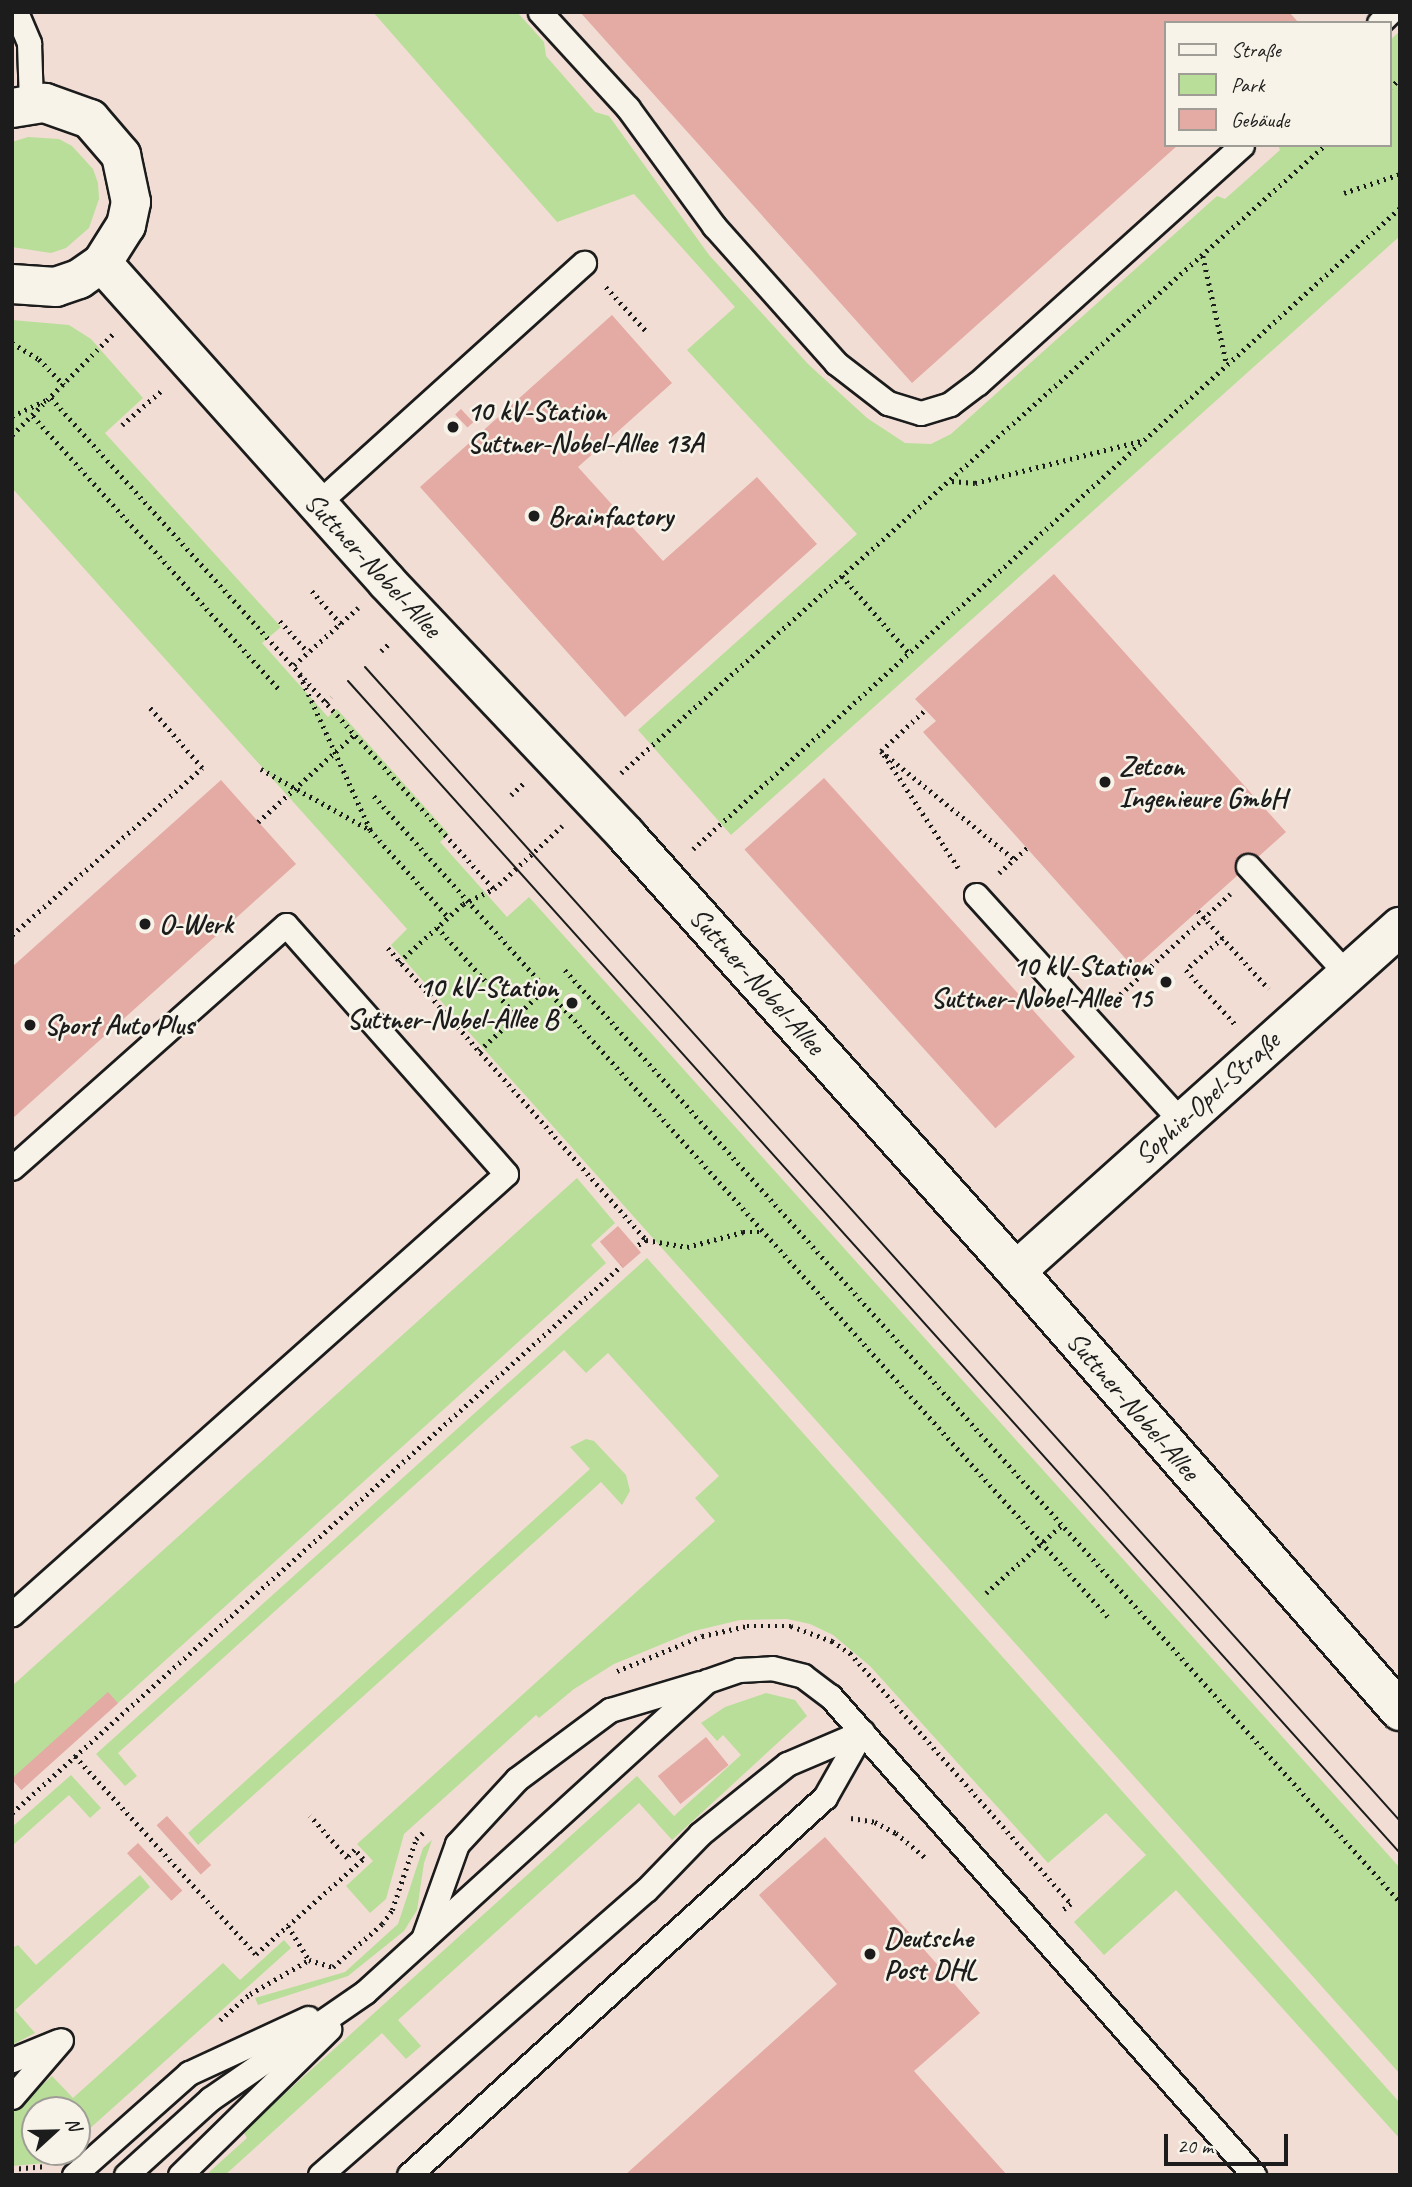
<!DOCTYPE html>
<meta charset="utf-8">
<style>
body{margin:0}
#map{position:relative;width:1412px;height:2187px;overflow:hidden;background:#f7f3e8;font-family:Caveat,sans-serif}
div>[style]{position:absolute}
[style*='--x']{left:calc(var(--x)*1px);top:calc(var(--y)*1px);width:calc(var(--w)*1px);rotate:calc(var(--a)*1deg)}
.built>*{inset:0;background:#f1ddd4}
.green>*{inset:0;background:#b9de99}
.building>*{inset:0;background:#e4aaa4;transform-origin:0 0}
.path>*{height:4.5px;margin-top:-2.25px;transform-origin:0;background:repeating-linear-gradient(90deg,#1c1c1c 0 2px,transparent 0 7px)}
.roads{filter:drop-shadow(2px 0 #1c1c1c) drop-shadow(-2px 0 #1c1c1c) drop-shadow(0 2px #1c1c1c) drop-shadow(0 -2px #1c1c1c)}
.service>*{height:23px;margin:-11.5px;padding:0 11.5px;transform-origin:11.5px;border-radius:11.5px;background:#f7f3e8}
.minor>*{height:38px;margin:-19px;padding:0 19px;transform-origin:19px;border-radius:19px;background:#f7f3e8}
.tertiary>*{height:38px;margin:-19px;padding:0 19px;transform-origin:19px;border-radius:19px;background:#f7f3e8}
.tram>*{height:2px;margin:-1px;padding:0 1px;transform-origin:1px;border-radius:1px;background:#1c1c1c}
.dots>*{width:19px;height:19px;translate:-50% -50%;box-sizing:border-box;border:4px solid #f7f3e8;border-radius:50%}
span{translate:-50% -50%;white-space:nowrap;text-align:center;line-height:1.15;-webkit-text-stroke:5px #f7f3e8;paint-order:stroke}
.poi-label{font-size:28px;color:#1c1c1c;font-weight:700}
.left{translate:0 -50%;text-align:left}
.right{translate:-100% -50%;text-align:right}
.street-label{font-size:28px;color:#1c1c1c}
.frame{position:absolute;inset:0;border:14px solid #1c1c1c;pointer-events:none}
.legend{position:absolute;left:1164px;top:21px;width:228px;height:126px;box-sizing:border-box;background:#f7f3e8;border:2px solid #9f9d96;margin:0;padding:9px 12px;list-style:none;font-size:21px;color:#1c1c1c}
.legend li{display:flex;align-items:center;gap:14px;height:35px}
.legend b{width:35px;border:2px solid #9f9d96}
.north{position:absolute;left:21px;top:2096px;width:70px;height:70px;box-sizing:border-box;background:#f7f3e8;border:2px solid #9f9d96;border-radius:50%;rotate:68deg;font-size:19px;font-weight:700;line-height:28px;text-align:center;color:#1c1c1c}
.north::after{content:'';display:block;margin:auto;width:24px;height:32px;background:#1c1c1c;clip-path:polygon(50% 0,100% 100%,50% 72%,0 100%)}
.scale{position:absolute;left:1164px;top:2134px;width:124px;height:32px;box-sizing:border-box;border:4px solid #1c1c1c;border-top:0;padding-left:9px;font-size:21px;line-height:24px;white-space:nowrap;color:#1c1c1c;-webkit-text-stroke:5px #f7f3e8;paint-order:stroke}
</style>
<div id="map">
<div class="built">
<i style="clip-path:polygon(evenodd,12px 12px,1400px 12px,1400px 2175px,12px 2175px,12px 12px,1165px 23px,1389px 23px,1389px 145px,1165px 145px,1165px 23px,12px 12px,35px 2110px,77px 2110px,77px 2152px,35px 2152px,35px 2110px)"></i>
</div>
<div class="green">
<i style="clip-path:polygon(373px 12px,517px 12px,544px 42px,546px 56px,595px 112px,609px 116px,709px 255px,808px 364px,867px 418px,905px 443px,931px 444px,951px 434px,1217px 196px,1225px 199px,1280px 150px,1278px 145px,1389px 145px,1389px 41px,1400px 31px,1400px 236px,731px 835px,638px 730px,857px 534px,687px 350px,735px 307px,634px 194px,557px 222px)"></i>
<i style="clip-path:polygon(28px 137px,59px 139px,72px 146px,93px 169px,98px 183px,99px 199px,89px 228px,66px 248px,51px 253px,12px 247px,12px 142px)"></i>
<i style="clip-path:polygon(12px 320px,69px 325px,91px 339px,143px 398px,105px 433px,281px 627px,262px 643px,328px 717px,337px 709px,449px 834px,440px 842px,507px 917px,529px 897px,1400px 1868px,1400px 2074px,391px 945px,407px 929px,12px 488px)"></i>
<i style="clip-path:polygon(577px 1178px,615px 1223px,591px 1245px,606px 1263px,118px 1703px,12px 1779px,12px 1686px)"></i>
<i style="clip-path:polygon(647px 1258px,1400px 2103px,1400px 2139px,1176px 1890px,1104px 1955px,1074px 1922px,1146px 1855px,1106px 1813px,1048px 1863px,870px 1666px,833px 1635px,810px 1624px,787px 1619px,740px 1620px,694px 1631px,614px 1664px,574px 1689px,539px 1718px,536px 1715px,404px 1834px,386px 1899px,370px 1913px,346px 1886px,373px 1861px,357px 1844px,715px 1521px,695px 1498px,719px 1476px,608px 1353px,586px 1373px,564px 1350px,118px 1753px,137px 1776px,125px 1786px,96px 1754px)"></i>
<i style="clip-path:polygon(586px 1439px,594px 1441px,626px 1475px,630px 1491px,622px 1505px,601px 1482px,198px 1845px,188px 1833px,590px 1469px,570px 1447px)"></i>
<i style="clip-path:polygon(766px 1693px,795px 1700px,807px 1716px,672px 1840px,639px 1803px,398px 2020px,421px 2046px,406px 2059px,382px 2033px,225px 2175px,206px 2175px,247px 2138px,244px 2133px,261px 2115px,637px 1776px,674px 1816px,741px 1755px,723px 1735px,717px 1741px,701px 1723px,725px 1707px)"></i>
<i style="clip-path:polygon(71px 1775px,101px 1808px,90px 1818px,69px 1795px,12px 1846px,12px 1827px)"></i>
<i style="clip-path:polygon(432px 1840px,424px 1863px,417px 1910px,404px 1931px,348px 1976px,258px 2005px,255px 1998px,345px 1972px,398px 1924px,423px 1848px)"></i>
<i style="clip-path:polygon(140px 1875px,150px 1887px,15px 2010px,35px 2033px,12px 2045px,12px 1948px,18px 1945px,36px 1965px)"></i>
<i style="clip-path:polygon(284px 1940px,291px 1948px,77px 2140px,77px 2110px,35px 2110px,35px 2152px,62px 2152px,45px 2163px,12px 2166px,12px 2112px,52px 2076px,73px 2098px,223px 1963px,240px 1980px)"></i>
</div>
<div class="building">
<i style="clip-path:polygon(580px 12px,1289px 12px,1299px 23px,1165px 23px,1165px 145px,1178px 145px,912px 383px)"></i>
<i style="clip-path:polygon(612px 315px,672px 383px,578px 467px,663px 561px,757px 477px,817px 544px,625px 717px,420px 487px)"></i>
<i style="left:461px;top:409px;width:18px;height:8px;rotate:47deg"></i>
<i style="left:450px;top:418px;width:17px;height:8px;rotate:45deg"></i>
<i style="clip-path:polygon(1054px 574px,1286px 832px,1134px 968px,923px 732px,936px 721px,915px 699px)"></i>
<i style="left:824px;top:778px;width:375px;height:107px;rotate:48deg"></i>
<i style="clip-path:polygon(221px 780px,296px 864px,12px 1119px,12px 967px)"></i>
<i style="left:1170px;top:973px;width:8px;height:18px;rotate:45deg"></i>
<i style="left:569px;top:993px;width:18px;height:9px;rotate:47deg"></i>
<i style="left:618px;top:1226px;width:35px;height:24px;rotate:49deg"></i>
<i style="left:108px;top:1692px;width:15px;height:130px;rotate:48deg"></i>
<i style="left:706px;top:1737px;width:36px;height:62px;rotate:51deg"></i>
<i style="left:167px;top:1816px;width:66px;height:14px;rotate:48deg"></i>
<i style="clip-path:polygon(825px 1837px,980px 2013px,914px 2071px,1007px 2175px,625px 2175px,837px 1984px,759px 1895px)"></i>
<i style="left:138px;top:1843px;width:65px;height:15px;rotate:47deg"></i>
</div>
<div class="path">
<i style="--x:1389;--y:88;--w:14;--a:-39"></i>
<i style="--x:1344;--y:193;--w:59;--a:-18.7"></i>
<i style="--x:1203;--y:256;--w:112;--a:77.6"></i>
<i style="--x:606;--y:287;--w:59;--a:47.7"></i>
<i style="--x:12;--y:343;--w:31;--a:31"></i>
<i style="--x:39;--y:359;--w:36;--a:46"></i>
<i style="--x:51;--y:398;--w:661;--a:47.94"></i>
<i style="--x:12;--y:416;--w:38;--a:-25"></i>
<i style="--x:33;--y:416;--w:370;--a:48"></i>
<i style="--x:122;--y:425;--w:53;--a:-41.2"></i>
<i style="--x:12;--y:435;--w:143;--a:-45"></i>
<i style="--x:952;--y:481;--w:23;--a:5"></i>
<i style="--x:975;--y:483;--w:171;--a:-14.2"></i>
<i style="--x:842;--y:576;--w:102;--a:49"></i>
<i style="--x:312;--y:591;--w:44;--a:48.7"></i>
<i style="--x:280;--y:621;--w:42;--a:47.9"></i>
<i style="--x:381;--y:651;--w:12;--a:-42"></i>
<i style="--x:294;--y:665;--w:86;--a:-41.7"></i>
<i style="--x:326;--y:702;--w:7;--a:-45"></i>
<i style="--x:881;--y:751;--w:60;--a:-43"></i>
<i style="--x:261;--y:769;--w:125;--a:29.2"></i>
<i style="--x:370;--y:830;--w:174;--a:-114.5"></i>
<i style="--x:621;--y:773;--w:943;--a:-41.73"></i>
<i style="--x:511;--y:795;--w:18;--a:-43"></i>
<i style="--x:374;--y:796;--w:1101;--a:48.2"></i>
<i style="--x:258;--y:822;--w:131;--a:-42.2"></i>
<i style="--x:370;--y:830;--w:117;--a:48.1"></i>
<i style="--x:693;--y:849;--w:954;--a:-42.2"></i>
<i style="--x:958;--y:868;--w:140;--a:-123.3"></i>
<i style="--x:881;--y:751;--w:171;--a:39.1"></i>
<i style="--x:999;--y:873;--w:38;--a:-42"></i>
<i style="--x:1198;--y:911;--w:105;--a:47.7"></i>
<i style="--x:437;--y:927;--w:118;--a:48.1"></i>
<i style="--x:12;--y:935;--w:253;--a:-41.3"></i>
<i style="--x:202;--y:768;--w:81;--a:-131"></i>
<i style="--x:1223;--y:938;--w:49;--a:139.1"></i>
<i style="--x:1186;--y:970;--w:73;--a:47.8"></i>
<i style="--x:388;--y:948;--w:390;--a:48.5"></i>
<i style="--x:646;--y:1240;--w:12;--a:145"></i>
<i style="--x:399;--y:962;--w:86;--a:-42.2"></i>
<i style="--x:463;--y:904;--w:34;--a:-26"></i>
<i style="--x:494;--y:889;--w:93;--a:-42.8"></i>
<i style="--x:12;--y:966;--w:1;--a:0"></i>
<i style="--x:565;--y:970;--w:1251;--a:48.14"></i>
<i style="--x:1115;--y:999;--w:156;--a:-42.4"></i>
<i style="--x:479;--y:1051;--w:91;--a:-43.2"></i>
<i style="--x:646;--y:1240;--w:42;--a:9.7"></i>
<i style="--x:687;--y:1247;--w:58;--a:-15"></i>
<i style="--x:743;--y:1232;--w:21;--a:0"></i>
<i style="--x:986;--y:1593;--w:103;--a:-41.9"></i>
<i style="--x:617;--y:1671;--w:92;--a:-22.4"></i>
<i style="--x:702;--y:1636;--w:46;--a:-12.5"></i>
<i style="--x:747;--y:1626;--w:44;--a:0"></i>
<i style="--x:791;--y:1626;--w:44;--a:20.1"></i>
<i style="--x:832;--y:1641;--w:22;--a:34"></i>
<i style="--x:850;--y:1653;--w:334;--a:48.6"></i>
<i style="--x:1071;--y:1904;--w:11;--a:142"></i>
<i style="--x:75;--y:1756;--w:268;--a:47.6"></i>
<i style="--x:256;--y:1954;--w:143;--a:-41.6"></i>
<i style="--x:363;--y:1859;--w:12;--a:-132"></i>
<i style="--x:355;--y:1850;--w:11;--a:135"></i>
<i style="--x:347;--y:1858;--w:56;--a:-131.4"></i>
<i style="--x:12;--y:1813;--w:819;--a:-41.93"></i>
<i style="--x:851;--y:1818;--w:24;--a:9"></i>
<i style="--x:875;--y:1822;--w:24;--a:28"></i>
<i style="--x:896;--y:1833;--w:38;--a:40"></i>
<i style="--x:288;--y:1926;--w:40;--a:58"></i>
<i style="--x:220;--y:2020;--w:40;--a:-41"></i>
<i style="--x:250;--y:1994;--w:68;--a:-30"></i>
<i style="--x:309;--y:1960;--w:25;--a:16"></i>
<i style="--x:333;--y:1967;--w:65;--a:-41.3"></i>
<i style="--x:382;--y:1924;--w:17;--a:-54"></i>
<i style="--x:392;--y:1910;--w:75;--a:-71.3"></i>
<i style="--x:416;--y:1839;--w:12;--a:-42"></i>
<i style="--x:12;--y:2169;--w:32;--a:-5"></i>
</div>
<div class="roads">
<div class="service">
<i style="--x:16;--y:12;--w:34;--a:67"></i>
<i style="--x:29;--y:43;--w:60;--a:88.1"></i>
<i style="--x:540;--y:12;--w:130;--a:47.5"></i>
<i style="--x:628;--y:108;--w:146;--a:53.9"></i>
<i style="--x:714;--y:226;--w:183;--a:48.3"></i>
<i style="--x:836;--y:363;--w:66;--a:37.6"></i>
<i style="--x:888;--y:403;--w:34;--a:17"></i>
<i style="--x:921;--y:413;--w:30;--a:-17"></i>
<i style="--x:950;--y:404;--w:35;--a:-37"></i>
<i style="--x:978;--y:383;--w:355;--a:-42"></i>
<i style="--x:1379;--y:23;--w:16;--a:-45"></i>
<i style="--x:317;--y:504;--w:360;--a:-42.1"></i>
<i style="--x:1248;--y:866;--w:147;--a:47.5"></i>
<i style="--x:976;--y:895;--w:305;--a:47.8"></i>
<i style="--x:12;--y:1168;--w:366;--a:-41.6"></i>
<i style="--x:286;--y:925;--w:332;--a:48.5"></i>
<i style="--x:506;--y:1174;--w:662;--a:138.31"></i>
<i style="--x:423;--y:1939;--w:101;--a:-70.3"></i>
<i style="--x:457;--y:1844;--w:88;--a:-47.3"></i>
<i style="--x:517;--y:1779;--w:116;--a:-36.6"></i>
<i style="--x:610;--y:1710;--w:94;--a:-16.7"></i>
<i style="--x:12;--y:2060;--w:50;--a:-22.4"></i>
<i style="--x:12;--y:2097;--w:75;--a:-49.3"></i>
<i style="--x:74;--y:2175;--w:154;--a:-41.6"></i>
<i style="--x:189;--y:2073;--w:131;--a:-24.8"></i>
<i style="--x:126;--y:2175;--w:113;--a:-42.1"></i>
<i style="--x:210;--y:2099;--w:188;--a:-34.6"></i>
<i style="--x:365;--y:1992;--w:462;--a:-42.3"></i>
<i style="--x:707;--y:1681;--w:34;--a:-19"></i>
<i style="--x:739;--y:1670;--w:33;--a:-3"></i>
<i style="--x:772;--y:1668;--w:32;--a:14"></i>
<i style="--x:803;--y:1676;--w:34;--a:37"></i>
<i style="--x:830;--y:1696;--w:640;--a:48.49"></i>
<i style="--x:180;--y:2175;--w:209;--a:-44.4"></i>
<i style="--x:320;--y:2175;--w:433;--a:-41.2"></i>
<i style="--x:646;--y:1890;--w:78;--a:-46"></i>
<i style="--x:700;--y:1834;--w:112;--a:-38.8"></i>
<i style="--x:787;--y:1764;--w:82;--a:-23.1"></i>
<i style="--x:409;--y:2175;--w:562;--a:-42.26"></i>
<i style="--x:825;--y:1797;--w:75;--a:-60.4"></i>
</div>
<div class="minor">
<i style="--x:1016;--y:1271;--w:516;--a:-41.86"></i>
</div>
<div class="tertiary">
<i style="--x:12;--y:108;--w:33;--a:-9"></i>
<i style="--x:45;--y:103;--w:48;--a:19.6"></i>
<i style="--x:90;--y:119;--w:48;--a:49.3"></i>
<i style="--x:121;--y:155;--w:48;--a:78"></i>
<i style="--x:131;--y:202;--w:24;--a:102"></i>
<i style="--x:126;--y:225;--w:45;--a:122.3"></i>
<i style="--x:102;--y:263;--w:28;--a:145"></i>
<i style="--x:79;--y:279;--w:24;--a:161"></i>
<i style="--x:56;--y:287;--w:44;--a:-176.1"></i>
<i style="--x:102;--y:263;--w:428;--a:48.2"></i>
<i style="--x:387;--y:582;--w:348;--a:46.6"></i>
<i style="--x:626;--y:835;--w:585;--a:48.19"></i>
<i style="--x:1016;--y:1271;--w:584;--a:48.89"></i>
</div>
</div>
<div class="tram">
<i style="--x:365;--y:667;--w:1550;--a:48.11"></i>
<i style="--x:348;--y:681;--w:1575;--a:48.09"></i>
</div>
<div class="dots">
<i style="left:453px;top:427px;background:#1c1c1c"></i>
<i style="left:534px;top:516px;background:#1c1c1c"></i>
<i style="left:1105px;top:782px;background:#1c1c1c"></i>
<i style="left:145px;top:924px;background:#1c1c1c"></i>
<i style="left:1166px;top:982px;background:#1c1c1c"></i>
<i style="left:572px;top:1003px;background:#1c1c1c"></i>
<i style="left:30px;top:1025px;background:#1c1c1c"></i>
<i style="left:870px;top:1954px;background:#1c1c1c"></i>
</div>
<div class="poi-label">
<span class="left" style="left:467px;top:427px">10 kV-Station<br>Suttner-Nobel-Allee 13A</span>
<span class="left" style="left:548px;top:516px">Brainfactory</span>
<span class="left" style="left:1119px;top:782px">Zetcon<br>Ingenieure GmbH</span>
<span class="left" style="left:159px;top:924px">O-Werk</span>
<span class="right" style="left:1152px;top:982px">10 kV-Station<br>Suttner-Nobel-Allee 15</span>
<span class="right" style="left:558px;top:1003px">10 kV-Station<br>Suttner-Nobel-Allee B</span>
<span class="left" style="left:44px;top:1025px">Sport Auto Plus</span>
<span class="left" style="left:884px;top:1954px">Deutsche<br>Post DHL</span>
</div>
<div class="street-label">
<span style="left:373px;top:565px;rotate:47deg">Suttner-Nobel-Allee</span>
<span style="left:757px;top:981px;rotate:48deg">Suttner-Nobel-Allee</span>
<span style="left:1207px;top:1098px;rotate:-42deg">Sophie-Opel-Straße</span>
<span style="left:1133px;top:1406px;rotate:49deg">Suttner-Nobel-Allee</span>
</div>
<div class="frame"></div>
<ul class="legend">
<li><b style="height:9px;background:#f7f3e8"></b>Straße</li>
<li><b style="height:19px;background:#b9de99"></b>Park</li>
<li><b style="height:19px;background:#e4aaa4"></b>Gebäude</li>
</ul>
<div class="north">N</div>
<div class="scale">20 m</div>
</div>
